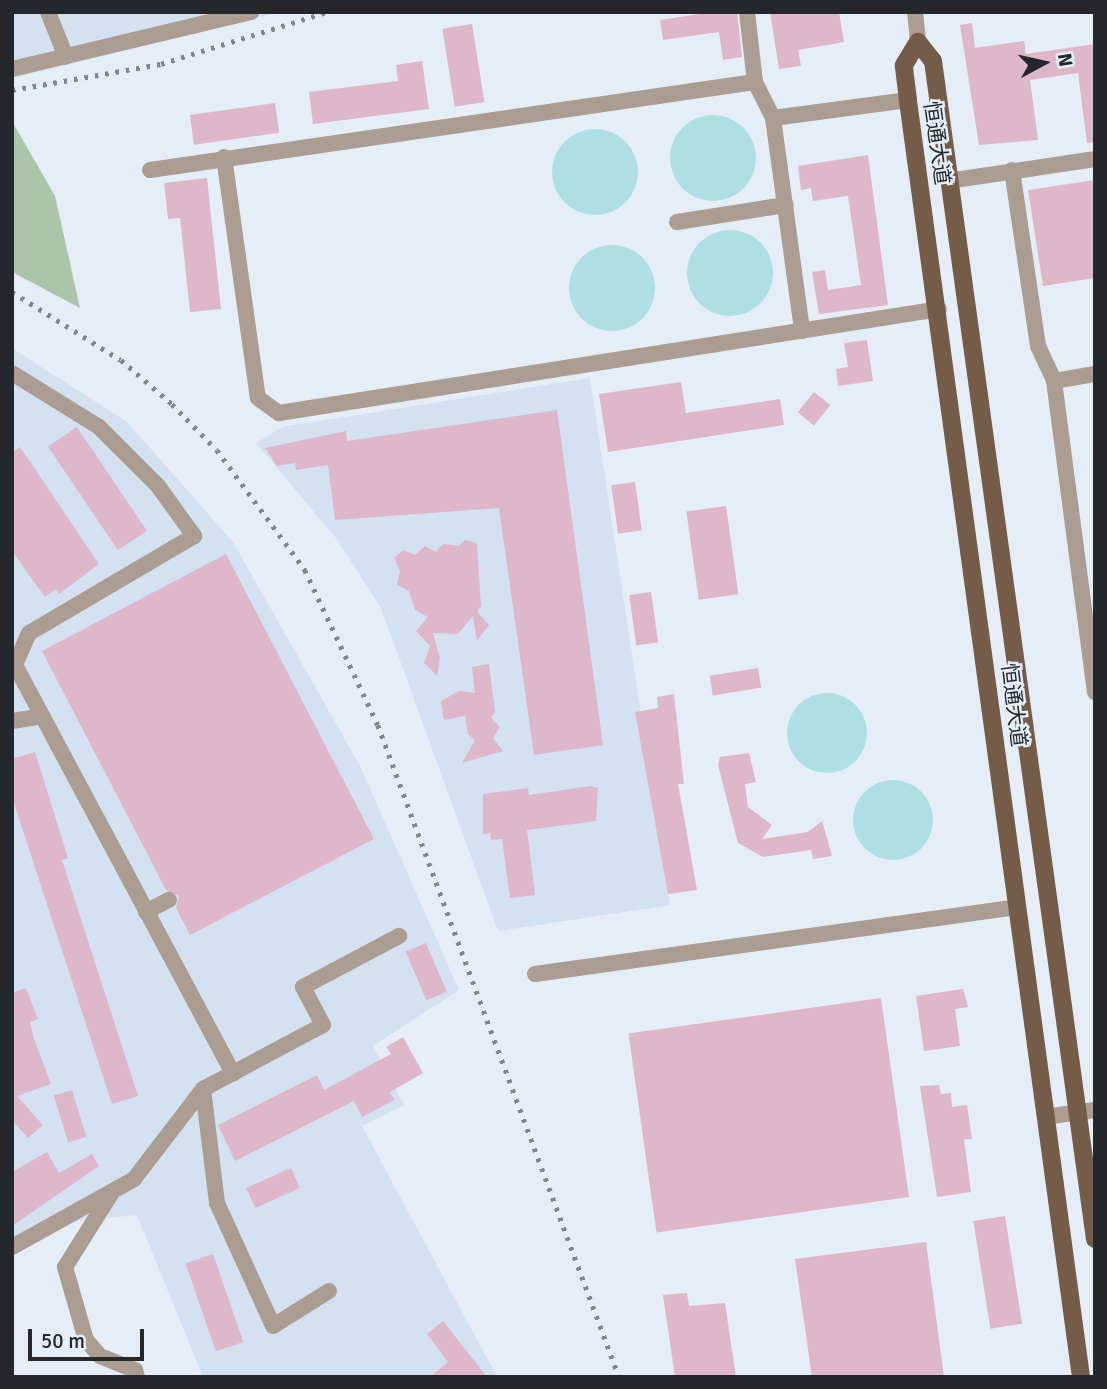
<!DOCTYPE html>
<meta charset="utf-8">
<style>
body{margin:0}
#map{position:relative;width:1107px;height:1389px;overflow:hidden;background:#e5edf7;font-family:Signika,"Noto Sans SC",sans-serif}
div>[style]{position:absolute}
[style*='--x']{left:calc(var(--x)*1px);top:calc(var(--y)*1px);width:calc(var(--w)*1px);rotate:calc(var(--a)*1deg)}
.built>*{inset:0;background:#d3e1f1}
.green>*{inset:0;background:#acc5a8}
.water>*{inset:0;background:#addfe3}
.round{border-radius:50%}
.building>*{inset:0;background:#deb7cb;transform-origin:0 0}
.minor>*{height:16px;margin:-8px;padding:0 8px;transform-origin:8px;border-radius:8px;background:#ab9d92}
.major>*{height:18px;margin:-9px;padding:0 9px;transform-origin:9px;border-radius:9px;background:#745c48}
.rail>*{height:4.5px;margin-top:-2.25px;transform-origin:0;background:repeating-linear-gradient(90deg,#80868d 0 3.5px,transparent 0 10.5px)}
span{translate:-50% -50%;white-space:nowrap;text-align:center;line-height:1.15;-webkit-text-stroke:5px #e5edf7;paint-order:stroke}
.street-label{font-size:21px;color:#24272b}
.frame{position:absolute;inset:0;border:14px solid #24272b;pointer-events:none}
.north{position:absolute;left:1009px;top:28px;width:70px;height:70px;-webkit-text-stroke:5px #e5edf7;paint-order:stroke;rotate:82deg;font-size:19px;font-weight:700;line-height:28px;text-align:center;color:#24272b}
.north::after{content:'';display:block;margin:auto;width:24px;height:32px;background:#24272b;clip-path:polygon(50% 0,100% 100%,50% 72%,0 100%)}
.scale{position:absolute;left:28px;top:1329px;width:116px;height:32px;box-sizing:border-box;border:4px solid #24272b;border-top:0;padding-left:9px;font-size:21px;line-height:24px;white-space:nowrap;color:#24272b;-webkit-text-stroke:5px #e5edf7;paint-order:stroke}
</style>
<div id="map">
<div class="built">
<i style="clip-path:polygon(12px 12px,279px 12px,12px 78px)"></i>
<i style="clip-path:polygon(12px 348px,127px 422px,233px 542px,360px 766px,459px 990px,373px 1046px,404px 1105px,362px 1126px,497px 1377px,203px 1377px,137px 1215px,77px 1221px,12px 1256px)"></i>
<i style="clip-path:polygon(590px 378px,670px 905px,498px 931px,381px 608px,336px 538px,256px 443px,282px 427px)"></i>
</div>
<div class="green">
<i style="clip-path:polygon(12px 121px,55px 196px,80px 308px,12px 272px)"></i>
</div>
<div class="water">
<i class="round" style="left:670px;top:115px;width:86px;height:86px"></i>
<i class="round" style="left:552px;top:129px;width:86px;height:86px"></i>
<i class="round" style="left:687px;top:230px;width:86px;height:86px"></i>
<i class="round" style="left:569px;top:245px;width:86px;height:86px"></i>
<i class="round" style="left:787px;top:693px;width:80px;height:80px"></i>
<i class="round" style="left:853px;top:780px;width:80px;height:80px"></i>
</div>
<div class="building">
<i style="clip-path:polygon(713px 12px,737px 12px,742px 57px,723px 60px,719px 32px,663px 40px,660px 20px)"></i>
<i style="clip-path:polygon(770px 12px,839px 12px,844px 42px,798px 50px,801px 66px,779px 69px)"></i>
<i style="clip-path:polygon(972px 23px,975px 48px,1024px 41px,1026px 54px,1095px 44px,1095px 142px,1087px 143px,1078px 73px,1030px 80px,1038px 140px,979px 145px,960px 25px)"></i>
<i style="left:472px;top:24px;width:79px;height:30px;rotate:81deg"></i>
<i style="clip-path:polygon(422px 61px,429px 109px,313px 124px,309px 92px,398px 81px,396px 65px)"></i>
<i style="left:275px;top:103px;width:30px;height:86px;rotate:82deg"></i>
<i style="clip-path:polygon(868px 155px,888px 305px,819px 314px,812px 272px,825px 270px,828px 290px,861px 285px,848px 196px,813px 201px,811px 188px,801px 190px,798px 166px)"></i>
<i style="clip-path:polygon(207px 178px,221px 309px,190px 312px,180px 218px,168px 219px,164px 183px)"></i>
<i style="clip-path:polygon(1095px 180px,1095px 278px,1043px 286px,1028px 190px)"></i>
<i style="clip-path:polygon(867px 340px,873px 381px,838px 386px,836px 369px,848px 367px,844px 343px)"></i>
<i style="clip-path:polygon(681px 382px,686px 413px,780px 399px,784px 425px,608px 452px,599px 394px)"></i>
<i style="left:814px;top:392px;width:21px;height:26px;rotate:39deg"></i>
<i style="clip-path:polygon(557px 410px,603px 745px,534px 755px,499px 508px,335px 520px,328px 465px,296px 470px,295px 463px,277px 466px,265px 448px,346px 431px,347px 441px)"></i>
<i style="left:77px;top:427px;width:125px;height:35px;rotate:56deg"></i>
<i style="clip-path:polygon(20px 447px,99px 564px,59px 594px,56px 589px,45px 597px,12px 551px,12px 453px)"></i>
<i style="left:635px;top:482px;width:49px;height:24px;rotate:82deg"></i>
<i style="left:726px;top:506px;width:89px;height:40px;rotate:82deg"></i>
<i style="clip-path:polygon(465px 540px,477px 543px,481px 606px,477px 612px,489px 625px,477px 641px,473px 616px,458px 634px,433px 633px,440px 658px,437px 676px,424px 663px,430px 646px,416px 631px,428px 617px,415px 610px,409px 591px,397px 585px,400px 571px,394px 558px,403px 550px,415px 555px,425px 546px,436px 552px,443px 544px,459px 546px)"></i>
<i style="clip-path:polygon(226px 554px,374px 839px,190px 935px,176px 908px,179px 896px,166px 890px,42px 651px)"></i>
<i style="left:651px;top:592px;width:51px;height:22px;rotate:82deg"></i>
<i style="clip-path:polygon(489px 664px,495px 711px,491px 718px,500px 727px,493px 738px,503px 751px,462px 763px,475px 740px,468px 734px,465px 716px,444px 720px,441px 701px,459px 691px,475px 693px,472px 667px)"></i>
<i style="left:758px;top:668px;width:20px;height:49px;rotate:81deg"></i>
<i style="clip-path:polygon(674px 694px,684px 784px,678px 784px,697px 890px,668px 894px,635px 712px,658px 708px,657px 697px)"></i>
<i style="clip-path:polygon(35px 752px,68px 858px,62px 860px,138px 1096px,112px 1104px,12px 797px,12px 759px)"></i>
<i style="clip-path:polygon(749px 753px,756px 782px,745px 784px,748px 807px,772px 825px,762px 839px,808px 832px,822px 821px,832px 856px,813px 859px,811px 850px,763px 857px,738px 843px,718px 765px,720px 757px)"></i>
<i style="clip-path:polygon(591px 786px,598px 788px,596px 821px,527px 830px,535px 895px,510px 898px,502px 839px,491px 840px,490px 833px,483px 834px,483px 794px,528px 788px,529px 795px)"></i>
<i style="left:426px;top:943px;width:53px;height:22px;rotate:67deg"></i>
<i style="clip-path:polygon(26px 988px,38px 1019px,30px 1022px,34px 1039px,51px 1084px,17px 1096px,43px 1125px,28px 1138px,12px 1120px,12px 993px)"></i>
<i style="clip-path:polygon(963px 989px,968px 1007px,955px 1009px,960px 1046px,924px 1051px,916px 996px)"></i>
<i style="left:881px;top:998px;width:201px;height:255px;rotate:82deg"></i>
<i style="clip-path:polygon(403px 1037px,423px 1073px,390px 1092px,394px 1100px,362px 1117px,354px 1101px,235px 1161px,218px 1125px,317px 1075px,324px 1090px,391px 1054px,386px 1047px)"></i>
<i style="clip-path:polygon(939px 1085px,941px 1094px,951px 1093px,952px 1107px,967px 1105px,972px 1139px,964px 1139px,971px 1192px,937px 1197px,920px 1086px)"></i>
<i style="left:72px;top:1090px;width:49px;height:19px;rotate:73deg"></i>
<i style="clip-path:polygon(47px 1152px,59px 1173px,92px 1154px,99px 1166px,12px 1226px,12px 1172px)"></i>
<i style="left:291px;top:1168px;width:22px;height:49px;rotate:66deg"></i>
<i style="left:1005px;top:1216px;width:109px;height:32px;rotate:81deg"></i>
<i style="clip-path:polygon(926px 1242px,944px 1377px,812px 1377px,795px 1259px)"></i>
<i style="left:213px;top:1254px;width:93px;height:29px;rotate:71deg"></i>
<i style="clip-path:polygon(687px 1293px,689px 1306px,725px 1303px,736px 1377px,675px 1377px,663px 1295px)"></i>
<i style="clip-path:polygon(443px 1321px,487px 1377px,430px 1377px,448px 1362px,427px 1334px)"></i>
</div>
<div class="minor">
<i style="--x:48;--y:12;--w:48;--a:68.2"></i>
<i style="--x:747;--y:12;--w:70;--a:83.5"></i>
<i style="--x:755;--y:82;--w:40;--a:63.4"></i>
<i style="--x:773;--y:118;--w:215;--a:82.2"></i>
<i style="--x:915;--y:12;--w:30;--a:84"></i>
<i style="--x:12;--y:69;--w:246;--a:-13.4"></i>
<i style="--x:773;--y:118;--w:136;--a:-7.6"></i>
<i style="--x:224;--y:157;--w:243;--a:82"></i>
<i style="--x:258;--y:398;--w:26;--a:36"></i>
<i style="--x:279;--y:413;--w:668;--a:-8.95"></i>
<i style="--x:150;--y:170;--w:611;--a:-8.28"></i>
<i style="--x:1012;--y:170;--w:178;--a:81.6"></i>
<i style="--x:1038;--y:346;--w:38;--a:65"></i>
<i style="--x:1054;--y:381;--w:314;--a:82.5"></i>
<i style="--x:948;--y:181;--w:149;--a:-8.5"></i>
<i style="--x:677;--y:222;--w:110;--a:-8.9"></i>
<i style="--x:12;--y:373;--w:102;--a:31.8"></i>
<i style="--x:99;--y:427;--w:83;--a:45"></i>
<i style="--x:158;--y:486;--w:62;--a:54.2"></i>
<i style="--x:194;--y:536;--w:191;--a:149.5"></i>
<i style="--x:29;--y:633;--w:35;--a:114"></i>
<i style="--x:15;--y:665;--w:463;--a:61.9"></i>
<i style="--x:1054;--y:381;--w:42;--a:-9.7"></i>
<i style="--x:12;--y:721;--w:30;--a:-9"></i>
<i style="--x:146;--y:912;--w:26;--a:-28"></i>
<i style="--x:535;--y:974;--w:487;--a:-7.9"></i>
<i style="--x:203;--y:1089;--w:115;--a:83"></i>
<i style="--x:217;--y:1203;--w:135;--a:65.5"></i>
<i style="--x:273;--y:1326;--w:66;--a:-32"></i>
<i style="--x:1045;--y:1117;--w:50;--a:-8"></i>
<i style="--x:111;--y:1194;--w:86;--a:122.2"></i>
<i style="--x:65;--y:1267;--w:76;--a:74"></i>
<i style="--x:86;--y:1340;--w:21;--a:49"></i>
<i style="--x:100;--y:1356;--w:38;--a:22"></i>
<i style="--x:135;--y:1370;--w:7;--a:74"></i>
<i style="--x:12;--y:1247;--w:140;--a:-29.1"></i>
<i style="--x:134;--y:1179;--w:113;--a:-52.5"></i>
<i style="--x:203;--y:1089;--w:136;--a:-28.1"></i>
<i style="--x:323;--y:1025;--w:43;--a:-117.8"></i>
<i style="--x:303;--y:987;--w:109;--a:-28"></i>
</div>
<div class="major">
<i style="--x:1081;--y:1377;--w:1289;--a:-97.72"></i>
<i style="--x:908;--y:100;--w:35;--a:-97"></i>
<i style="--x:904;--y:65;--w:27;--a:-59"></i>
<i style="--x:918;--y:42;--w:24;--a:52"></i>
<i style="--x:933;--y:61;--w:1189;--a:82.17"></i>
</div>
<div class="rail">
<i style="--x:12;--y:90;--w:151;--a:-9.9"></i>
<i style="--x:161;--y:64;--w:174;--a:-17.4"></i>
<i style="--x:12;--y:292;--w:128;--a:32"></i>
<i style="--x:121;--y:360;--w:67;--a:40.8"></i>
<i style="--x:172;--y:404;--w:64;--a:45.6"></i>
<i style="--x:217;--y:450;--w:149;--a:53.7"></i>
<i style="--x:305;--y:570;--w:171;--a:64.8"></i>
<i style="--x:378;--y:725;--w:695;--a:69.71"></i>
</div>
<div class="street-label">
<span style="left:937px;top:143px;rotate:82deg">恒通大道</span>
<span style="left:1014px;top:705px;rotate:83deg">恒通大道</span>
</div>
<div class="frame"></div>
<div class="north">N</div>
<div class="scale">50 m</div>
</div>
